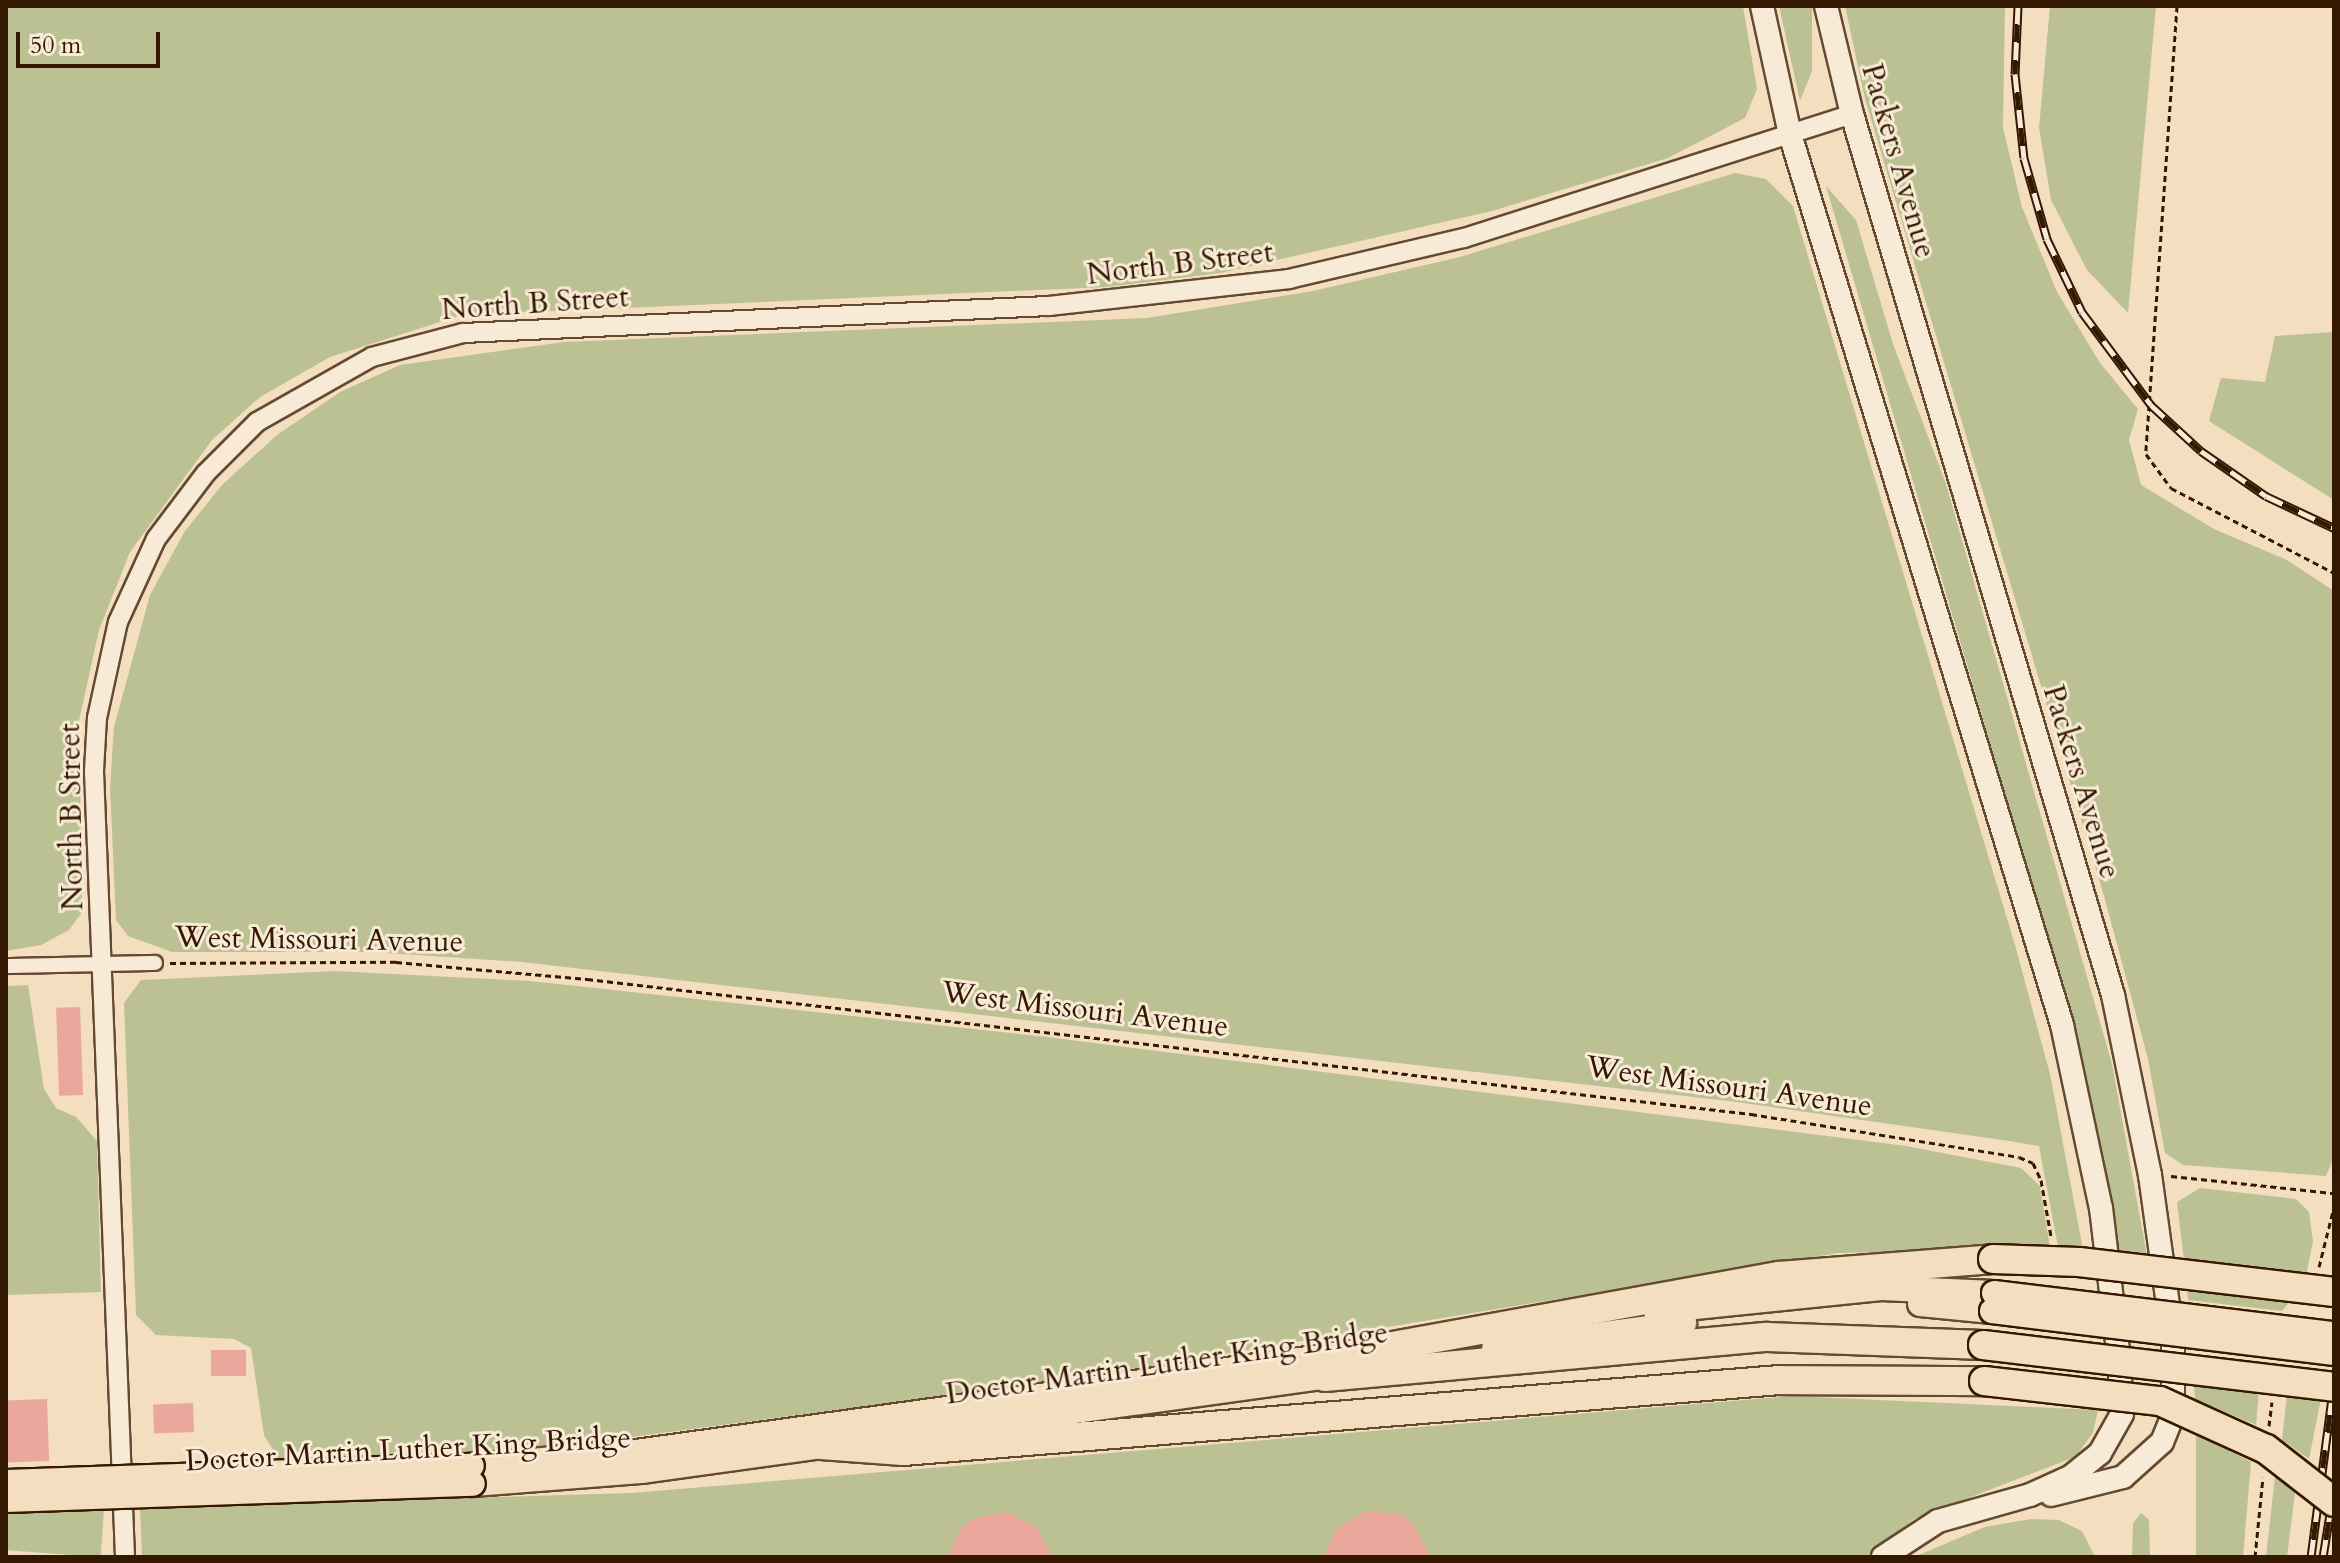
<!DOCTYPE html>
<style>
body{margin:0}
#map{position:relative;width:2340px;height:1563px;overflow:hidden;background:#f3dec0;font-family:Cardo,serif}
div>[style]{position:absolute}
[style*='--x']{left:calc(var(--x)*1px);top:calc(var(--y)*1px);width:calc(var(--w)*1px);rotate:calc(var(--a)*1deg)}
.green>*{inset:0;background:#bbc192;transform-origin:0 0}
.building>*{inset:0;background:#eba79c;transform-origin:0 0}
.path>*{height:3px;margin-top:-1.5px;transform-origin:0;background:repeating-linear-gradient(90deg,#351801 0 6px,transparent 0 10px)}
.roads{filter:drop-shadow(2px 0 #644a31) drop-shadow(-2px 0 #644a31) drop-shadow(0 2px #644a31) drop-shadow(0 -2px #644a31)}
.minor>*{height:14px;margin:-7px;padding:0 7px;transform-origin:7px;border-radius:7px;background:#f7ead6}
.tertiary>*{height:18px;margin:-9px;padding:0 9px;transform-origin:9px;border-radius:9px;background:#f7ead6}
.secondary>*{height:22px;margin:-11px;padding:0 11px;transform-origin:11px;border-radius:11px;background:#f7ead6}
.primary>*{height:24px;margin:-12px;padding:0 12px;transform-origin:12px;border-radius:12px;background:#f3dec0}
.motorway>*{height:28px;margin:-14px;padding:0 14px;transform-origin:14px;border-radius:14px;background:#f3dec0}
.rail>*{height:9px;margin-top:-4.5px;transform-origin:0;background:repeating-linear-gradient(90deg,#f7ead6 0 18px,#351801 0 36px);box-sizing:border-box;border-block:2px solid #351801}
.bridges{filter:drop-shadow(2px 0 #351801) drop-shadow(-2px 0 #351801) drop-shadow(0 2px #351801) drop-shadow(0 -2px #351801)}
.primary-bridge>*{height:24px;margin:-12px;padding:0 12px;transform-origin:12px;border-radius:12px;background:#f3dec0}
.motorway-bridge>*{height:28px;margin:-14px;padding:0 14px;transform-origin:14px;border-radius:14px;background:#f3dec0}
span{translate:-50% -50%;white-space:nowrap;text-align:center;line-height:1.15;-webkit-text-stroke:6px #f7ead6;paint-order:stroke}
.street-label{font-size:30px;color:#351801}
.frame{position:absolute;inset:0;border:8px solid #351801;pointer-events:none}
.scale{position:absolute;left:16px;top:32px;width:144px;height:36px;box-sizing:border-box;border:4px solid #351801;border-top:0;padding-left:10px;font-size:24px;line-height:28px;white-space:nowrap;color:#351801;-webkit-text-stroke:6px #f7ead6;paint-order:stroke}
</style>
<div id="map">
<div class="green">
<i style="clip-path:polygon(6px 6px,1743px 6px,1757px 89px,1745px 118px,1668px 158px,1492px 211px,1220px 273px,1107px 287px,462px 315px,330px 357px,260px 397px,212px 440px,130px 552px,99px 630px,79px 721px,82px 912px,69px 930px,41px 945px,6px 951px)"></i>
<i style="clip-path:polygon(1779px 6px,1812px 6px,1812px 71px,1800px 101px)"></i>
<i style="clip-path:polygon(1845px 6px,2005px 6px,2003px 128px,2022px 207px,2057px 292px,2100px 363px,2138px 409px,2129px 440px,2141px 485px,2214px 529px,2287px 560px,2334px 591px,2334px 1156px,2326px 1176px,2183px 1165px,2165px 1153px,2148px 1059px,2104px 896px,1865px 99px)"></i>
<i style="clip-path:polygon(2050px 6px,2156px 6px,2128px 313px,2087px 270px,2051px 200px,2039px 128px)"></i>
<i style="clip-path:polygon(1735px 173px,1766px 179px,1793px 206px,2015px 945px,2050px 1074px,2083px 1250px,2058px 1247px,2039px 1146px,2009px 1141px,1737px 1102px,522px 962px,372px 952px,172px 952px,128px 936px,116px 920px,110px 787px,114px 727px,150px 595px,185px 531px,222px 485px,277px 435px,340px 392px,400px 365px,564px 342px,1147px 318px,1313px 291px,1460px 257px)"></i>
<i style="clip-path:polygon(1826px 186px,1856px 220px,1893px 344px,1946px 484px,2112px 1064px,2147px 1256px,2119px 1254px,2078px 1042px)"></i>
<i style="clip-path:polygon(2334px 332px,2334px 500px,2209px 421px,2221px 378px,2265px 382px,2275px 336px)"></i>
<i style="clip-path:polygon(335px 971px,530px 981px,1047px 1037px,1906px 1146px,2021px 1168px,2040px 1186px,2050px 1248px,1838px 1253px,1071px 1379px,472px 1458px,282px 1465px,264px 1435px,251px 1348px,234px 1339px,156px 1335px,136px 1315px,124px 1003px,141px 980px)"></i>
<i style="clip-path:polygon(28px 985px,44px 1089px,56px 1108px,76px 1117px,97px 1141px,101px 1292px,6px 1295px,6px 986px)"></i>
<i style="clip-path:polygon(2200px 1188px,2296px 1199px,2309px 1212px,2313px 1241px,2306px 1276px,2184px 1260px,2177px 1202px)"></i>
<i style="clip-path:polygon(2187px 1286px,2292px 1299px,2282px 1311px,2188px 1300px)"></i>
<i style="clip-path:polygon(2194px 1383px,2259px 1390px,2256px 1425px,2195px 1399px)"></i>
<i style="clip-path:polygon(2287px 1394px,2321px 1398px,2309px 1459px,2282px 1440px)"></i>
<i style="clip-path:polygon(1791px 1396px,2098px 1410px,2093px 1433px,2075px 1457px,1914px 1519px,1867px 1557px,142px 1557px,140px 1508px,631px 1493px)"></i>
<i style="clip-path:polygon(2196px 1434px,2251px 1462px,2243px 1557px,2196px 1557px)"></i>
<i style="clip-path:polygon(2275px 1476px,2295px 1493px,2287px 1557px,2266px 1557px)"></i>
<i style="left:104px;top:1509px;width:48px;height:98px;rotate:94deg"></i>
<i style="clip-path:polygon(2141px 1513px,2149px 1520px,2150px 1557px,2132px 1557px,2133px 1523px)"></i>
<i style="clip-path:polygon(2031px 1519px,2059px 1520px,2082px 1531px,2095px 1557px,1914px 1557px,1985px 1527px)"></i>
</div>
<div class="building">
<i style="left:80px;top:1007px;width:88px;height:24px;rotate:88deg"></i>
<i style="left:246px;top:1350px;width:26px;height:35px;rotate:90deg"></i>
<i style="left:47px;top:1399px;width:62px;height:41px;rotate:88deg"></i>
<i style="left:193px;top:1403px;width:29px;height:40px;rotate:88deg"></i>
<i style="clip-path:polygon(1366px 1511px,1399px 1514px,1413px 1524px,1430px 1557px,1324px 1557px,1337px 1528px)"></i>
<i style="clip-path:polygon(1005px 1512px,1036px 1526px,1052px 1557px,948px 1557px,960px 1530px,973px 1519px)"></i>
</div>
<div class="path">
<i style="--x:2177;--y:6;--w:449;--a:94"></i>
<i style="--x:2146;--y:454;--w:42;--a:53.7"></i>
<i style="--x:2171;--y:488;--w:184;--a:27.5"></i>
<i style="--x:170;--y:963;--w:226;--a:-0.3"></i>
<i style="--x:396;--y:962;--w:192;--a:5.1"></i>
<i style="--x:587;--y:979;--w:1172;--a:6.62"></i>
<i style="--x:1751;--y:1114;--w:271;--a:9.1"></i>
<i style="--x:2019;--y:1157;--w:15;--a:23"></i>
<i style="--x:2033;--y:1163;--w:19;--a:65"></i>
<i style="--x:2041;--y:1180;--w:57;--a:79.9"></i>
<i style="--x:2171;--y:1176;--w:164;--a:6"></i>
<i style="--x:2319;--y:1267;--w:62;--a:-76"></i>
<i style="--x:2269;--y:1426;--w:24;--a:-83"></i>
<i style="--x:2255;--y:1557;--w:80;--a:-84.3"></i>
</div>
<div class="roads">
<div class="minor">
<i style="--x:6;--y:966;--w:149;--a:-1.2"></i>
</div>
<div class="tertiary">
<i style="--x:125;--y:1557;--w:787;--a:-92.26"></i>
<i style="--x:94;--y:771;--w:53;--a:-86.8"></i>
<i style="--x:97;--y:718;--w:98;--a:-77.7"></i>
<i style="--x:118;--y:622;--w:91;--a:-65.4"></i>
<i style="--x:156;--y:539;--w:83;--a:-52.9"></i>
<i style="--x:206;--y:473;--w:72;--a:-45"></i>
<i style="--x:257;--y:422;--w:132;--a:-29.5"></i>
<i style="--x:372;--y:357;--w:94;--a:-14.8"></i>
<i style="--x:463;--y:333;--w:587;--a:-2.64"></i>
<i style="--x:1049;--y:306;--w:242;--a:-6.4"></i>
<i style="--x:1289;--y:279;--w:180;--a:-13.2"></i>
<i style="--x:1464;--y:238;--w:407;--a:-17.7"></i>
</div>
<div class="secondary">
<i style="--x:1762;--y:6;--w:131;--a:77.7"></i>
<i style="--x:1790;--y:134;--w:932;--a:73.02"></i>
<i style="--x:2062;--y:1025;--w:187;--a:78"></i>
<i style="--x:2101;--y:1208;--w:151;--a:83.2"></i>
<i style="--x:2119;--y:1358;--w:56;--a:86.9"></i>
<i style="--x:2122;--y:1414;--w:45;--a:119.4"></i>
<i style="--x:2100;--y:1453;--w:36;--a:141"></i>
<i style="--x:2072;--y:1476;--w:46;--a:155.7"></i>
<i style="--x:2030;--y:1495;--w:96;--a:164.2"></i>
<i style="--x:1938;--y:1521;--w:66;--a:146.8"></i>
<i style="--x:1826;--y:6;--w:111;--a:76.5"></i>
<i style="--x:1852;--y:114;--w:919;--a:73.5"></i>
<i style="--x:2113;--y:995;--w:184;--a:78.4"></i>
<i style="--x:2150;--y:1175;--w:168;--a:82.1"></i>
<i style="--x:2173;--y:1341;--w:74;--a:90"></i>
<i style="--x:2173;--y:1415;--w:29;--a:112"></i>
<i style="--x:2162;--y:1442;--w:52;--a:138.1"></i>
<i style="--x:2123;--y:1477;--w:74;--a:166"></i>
</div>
<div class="primary">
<i style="--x:1920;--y:1304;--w:72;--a:5.6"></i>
<i style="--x:1656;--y:1311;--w:226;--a:-5.8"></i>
<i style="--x:1881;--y:1288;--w:113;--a:2.5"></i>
<i style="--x:1494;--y:1349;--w:192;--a:-7.8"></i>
<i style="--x:472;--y:1466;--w:165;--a:-4.9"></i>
<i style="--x:636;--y:1452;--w:765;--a:-7.89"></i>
<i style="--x:473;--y:1484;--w:169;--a:-4.4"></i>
<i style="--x:641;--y:1471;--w:710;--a:-7.86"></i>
</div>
<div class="motorway">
<i style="--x:1376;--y:1349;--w:410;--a:-10.3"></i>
<i style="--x:1779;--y:1276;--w:215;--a:-4.5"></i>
<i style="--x:1325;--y:1377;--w:444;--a:-5.2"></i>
<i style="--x:1767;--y:1337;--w:216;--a:2.1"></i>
<i style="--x:821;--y:1445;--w:82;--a:4.2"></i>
<i style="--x:903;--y:1451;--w:879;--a:-4.63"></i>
<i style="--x:1779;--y:1380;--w:205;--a:0.3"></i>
</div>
</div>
<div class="rail">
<i style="--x:2018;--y:6;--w:68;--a:92.5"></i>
<i style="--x:2015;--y:74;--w:84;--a:83.9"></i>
<i style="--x:2024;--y:158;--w:84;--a:74.1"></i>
<i style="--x:2047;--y:239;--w:81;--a:64.4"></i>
<i style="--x:2082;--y:312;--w:116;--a:53.4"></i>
<i style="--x:2151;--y:405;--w:68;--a:42.6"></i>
<i style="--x:2201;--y:451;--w:79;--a:34.7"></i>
<i style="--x:2266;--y:496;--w:75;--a:25.2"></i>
<i style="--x:2311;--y:1557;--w:177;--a:-82.5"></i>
<i style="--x:2323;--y:1557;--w:69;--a:-80.8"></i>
</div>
<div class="bridges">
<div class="primary-bridge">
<i style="--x:1994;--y:1293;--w:342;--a:6.9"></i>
<i style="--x:1992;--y:1311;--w:345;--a:7"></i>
<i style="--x:6;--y:1482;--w:466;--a:-2"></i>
<i style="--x:6;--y:1500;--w:467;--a:-2"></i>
</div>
<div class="motorway-bridge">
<i style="--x:1993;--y:1259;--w:86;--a:2"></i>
<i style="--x:2079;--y:1262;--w:257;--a:6.7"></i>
<i style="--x:1983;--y:1345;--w:354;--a:6.8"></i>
<i style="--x:1984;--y:1381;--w:177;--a:6.5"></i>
<i style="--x:2160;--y:1401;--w:116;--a:24.4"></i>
<i style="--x:2266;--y:1449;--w:86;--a:37.9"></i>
</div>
</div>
<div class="street-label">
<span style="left:1898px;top:161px;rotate:74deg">Packers Avenue</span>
<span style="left:1180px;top:264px;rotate:-7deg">North B Street</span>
<span style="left:535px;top:304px;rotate:-4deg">North B Street</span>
<span style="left:2081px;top:782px;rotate:73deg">Packers Avenue</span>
<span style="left:72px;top:817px;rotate:-91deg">North B Street</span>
<span style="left:319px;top:940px;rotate:1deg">West Missouri Avenue</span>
<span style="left:1085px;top:1010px;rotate:7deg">West Missouri Avenue</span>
<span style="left:1729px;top:1087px;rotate:8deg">West Missouri Avenue</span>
<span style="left:1167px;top:1364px;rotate:-8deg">Doctor Martin Luther King Bridge</span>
<span style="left:408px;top:1450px;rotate:-3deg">Doctor Martin Luther King Bridge</span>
</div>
<div class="frame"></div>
<div class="scale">50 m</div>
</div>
